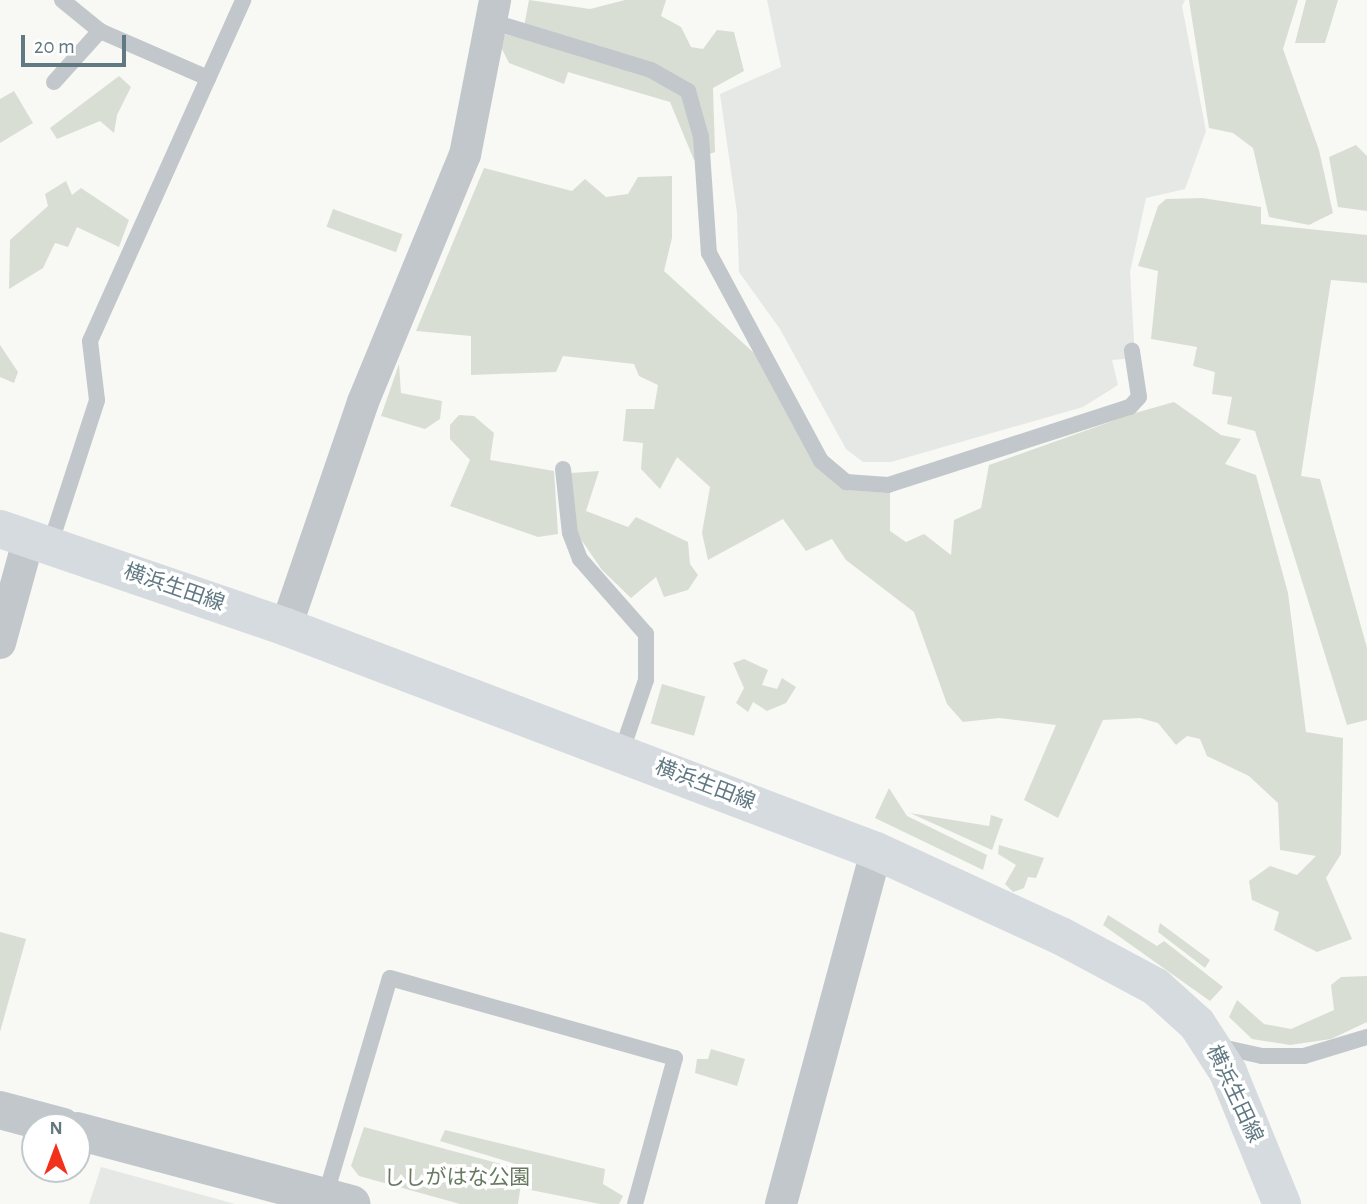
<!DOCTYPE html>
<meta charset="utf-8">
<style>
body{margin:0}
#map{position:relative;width:1367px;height:1204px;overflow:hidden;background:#f8f8f5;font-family:"Alegreya Sans","Noto Sans JP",sans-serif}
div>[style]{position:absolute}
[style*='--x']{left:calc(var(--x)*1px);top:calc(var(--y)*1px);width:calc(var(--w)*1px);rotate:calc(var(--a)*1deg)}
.built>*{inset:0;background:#e6e8e6}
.green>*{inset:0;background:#d9ded4;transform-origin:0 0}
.service>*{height:16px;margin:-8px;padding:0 8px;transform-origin:8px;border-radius:8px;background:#c1c7ca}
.minor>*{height:32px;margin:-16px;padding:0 16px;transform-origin:16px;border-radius:16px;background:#c1c7ca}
.tertiary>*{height:38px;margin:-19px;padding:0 19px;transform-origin:19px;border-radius:19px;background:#c1c7ca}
.primary>*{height:38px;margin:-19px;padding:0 19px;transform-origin:19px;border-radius:19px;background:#d5dbde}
span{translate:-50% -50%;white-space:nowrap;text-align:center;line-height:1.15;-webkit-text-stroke:7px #fff;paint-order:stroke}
.street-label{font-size:21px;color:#617983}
.park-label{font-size:21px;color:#687a60}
.north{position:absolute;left:21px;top:1113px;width:70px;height:70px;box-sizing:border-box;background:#fff;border:2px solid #c0c9cd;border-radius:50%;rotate:0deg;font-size:19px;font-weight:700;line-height:28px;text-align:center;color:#617983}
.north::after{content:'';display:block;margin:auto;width:24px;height:32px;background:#f2311b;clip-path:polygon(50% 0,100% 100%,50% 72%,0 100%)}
.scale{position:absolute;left:21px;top:35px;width:105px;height:32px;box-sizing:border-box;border:4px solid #617983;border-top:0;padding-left:9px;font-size:21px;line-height:24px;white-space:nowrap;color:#617983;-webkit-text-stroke:5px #fff;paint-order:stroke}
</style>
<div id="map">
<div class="built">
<i style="clip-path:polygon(767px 0,1185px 0,1182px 6px,1206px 131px,1185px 189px,1146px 198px,1130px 272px,1135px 358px,1112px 360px,1118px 385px,1083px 407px,891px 462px,863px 462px,846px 449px,780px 329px,739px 272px,737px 213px,720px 94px,781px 67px)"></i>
<i style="clip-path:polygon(101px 1167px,235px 1204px,89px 1204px)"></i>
</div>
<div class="green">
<i style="clip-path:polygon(529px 0,590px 9px,625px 0,666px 0,661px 16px,681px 27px,691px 47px,703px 49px,717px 30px,734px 32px,744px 71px,713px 88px,715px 152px,694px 160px,670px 102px,568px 72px,564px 84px,509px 63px,501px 47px,503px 34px,522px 38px)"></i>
<i style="clip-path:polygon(1189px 0,1298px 0,1283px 49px,1319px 150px,1333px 213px,1309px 225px,1269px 217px,1253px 148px,1233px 133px,1209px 128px)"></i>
<i style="clip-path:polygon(1306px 0,1338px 0,1325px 43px,1295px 43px)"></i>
<i style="clip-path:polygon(119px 76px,131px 87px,117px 115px,114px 133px,100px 121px,57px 139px,50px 128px)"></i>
<i style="clip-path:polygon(14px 91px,33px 123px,0 143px,0 99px)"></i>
<i style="clip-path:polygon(1356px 145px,1367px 156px,1367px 211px,1338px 207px,1329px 157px)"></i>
<i style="clip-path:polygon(484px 168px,572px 191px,585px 179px,606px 197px,628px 194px,638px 177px,672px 176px,672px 238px,664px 271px,754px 353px,815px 466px,847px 490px,890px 493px,890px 531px,906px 542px,924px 534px,951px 555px,954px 520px,981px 508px,989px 465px,1135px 413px,1174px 402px,1221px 435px,1241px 439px,1225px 464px,1256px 475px,1288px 593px,1306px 732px,1343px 738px,1341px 854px,1326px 878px,1352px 939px,1317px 952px,1274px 930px,1279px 912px,1252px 900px,1249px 881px,1270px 866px,1297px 875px,1316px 856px,1280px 850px,1278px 803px,1249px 776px,1207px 756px,1200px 739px,1187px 736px,1176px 745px,1158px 723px,1140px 718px,1103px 720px,1058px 818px,1024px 800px,1056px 725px,999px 718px,963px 722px,947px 704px,914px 612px,846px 560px,832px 539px,806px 551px,783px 519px,708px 560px,702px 533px,710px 487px,677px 457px,660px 489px,641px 469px,643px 443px,623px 441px,626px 409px,654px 409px,658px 385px,639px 376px,634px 364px,563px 356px,556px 372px,471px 375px,471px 336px,416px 331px)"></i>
<i style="clip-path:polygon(66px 181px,72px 195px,81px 188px,129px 220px,119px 247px,77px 227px,68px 247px,55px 243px,43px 268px,9px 289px,10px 240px,48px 206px,45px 194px)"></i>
<i style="clip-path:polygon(1202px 198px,1261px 207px,1261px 224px,1367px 235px,1367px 283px,1331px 280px,1301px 476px,1320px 479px,1367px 648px,1367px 720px,1347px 725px,1255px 431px,1227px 424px,1232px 397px,1212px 394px,1215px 372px,1193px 366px,1197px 347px,1151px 339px,1158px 271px,1138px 266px,1158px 206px,1166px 199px)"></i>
<i style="left:333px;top:209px;width:74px;height:19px;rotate:20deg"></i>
<i style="clip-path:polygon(0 345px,18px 372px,14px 383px,0 377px)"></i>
<i style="clip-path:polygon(399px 364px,401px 393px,442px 401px,440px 419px,425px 429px,381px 416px)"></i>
<i style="clip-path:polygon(459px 415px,474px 416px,494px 433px,490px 460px,554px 471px,558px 534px,538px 537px,450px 506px,470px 460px,450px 439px,450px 425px)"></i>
<i style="clip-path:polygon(599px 471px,586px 511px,628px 527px,636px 517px,688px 542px,690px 564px,698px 575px,688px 590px,664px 597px,656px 577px,631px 598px,602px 570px,578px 535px,571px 473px)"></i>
<i style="clip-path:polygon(744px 659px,768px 670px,762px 685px,777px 689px,782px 678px,796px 687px,786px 703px,767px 711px,753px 702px,748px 712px,736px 703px,744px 688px,733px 663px)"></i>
<i style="left:662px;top:684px;width:45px;height:41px;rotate:16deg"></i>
<i style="clip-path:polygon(889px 788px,907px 816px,987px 855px,983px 870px,875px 818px)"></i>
<i style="clip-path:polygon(910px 813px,989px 826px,991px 815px,1003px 819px,992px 850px)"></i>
<i style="clip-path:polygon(999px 845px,1044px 858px,1036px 878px,1028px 877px,1024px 888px,1013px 892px,1005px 884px,1016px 865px,998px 854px)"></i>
<i style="clip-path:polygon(1108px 915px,1157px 946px,1164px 941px,1223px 987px,1210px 1001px,1103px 925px)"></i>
<i style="clip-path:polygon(1160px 923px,1210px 960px,1205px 968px,1158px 932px)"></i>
<i style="clip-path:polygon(0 932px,26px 939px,0 1032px)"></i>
<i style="clip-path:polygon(1367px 976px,1367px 1022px,1331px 1039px,1290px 1045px,1252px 1039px,1229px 1017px,1237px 1000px,1264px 1024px,1291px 1029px,1334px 1010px,1331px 985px,1341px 977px)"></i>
<i style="clip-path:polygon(711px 1049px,745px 1059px,737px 1086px,695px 1073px,697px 1059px,708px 1059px)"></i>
<i style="clip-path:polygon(364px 1127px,523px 1170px,518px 1204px,460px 1204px,359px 1176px,351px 1166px)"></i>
<i style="clip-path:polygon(445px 1130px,605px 1169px,603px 1184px,623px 1196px,619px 1204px,600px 1204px,526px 1189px,532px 1169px,440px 1141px)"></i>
</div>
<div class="service">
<i style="--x:62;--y:0;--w:49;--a:39.2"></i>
<i style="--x:100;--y:31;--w:118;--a:23.5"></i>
<i style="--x:490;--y:21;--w:168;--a:16.9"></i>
<i style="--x:651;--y:70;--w:43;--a:29.6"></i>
<i style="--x:688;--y:91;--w:48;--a:74.2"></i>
<i style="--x:701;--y:137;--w:116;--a:86.1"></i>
<i style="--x:709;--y:253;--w:236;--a:61.7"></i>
<i style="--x:821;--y:461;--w:33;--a:40"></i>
<i style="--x:846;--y:482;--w:42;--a:4.1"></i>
<i style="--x:888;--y:485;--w:254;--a:-17.9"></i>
<i style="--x:1130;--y:407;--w:13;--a:-48"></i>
<i style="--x:1139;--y:397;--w:47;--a:-98.7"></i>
<i style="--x:54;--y:82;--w:69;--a:-48"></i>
<i style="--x:563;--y:469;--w:64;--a:83.8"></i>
<i style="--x:570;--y:533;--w:28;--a:69"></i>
<i style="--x:580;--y:559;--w:100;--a:48.7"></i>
<i style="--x:646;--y:634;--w:46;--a:90"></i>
<i style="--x:646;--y:680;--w:77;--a:108.9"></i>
<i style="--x:50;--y:545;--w:152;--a:-72"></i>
<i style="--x:97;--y:400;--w:59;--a:-96.8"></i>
<i style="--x:90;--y:341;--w:374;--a:-65.8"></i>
<i style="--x:1217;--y:1046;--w:46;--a:12.5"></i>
<i style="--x:1262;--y:1056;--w:42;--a:0"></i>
<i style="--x:1304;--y:1056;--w:66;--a:-16.8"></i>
<i style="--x:325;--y:1197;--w:228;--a:-73.5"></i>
<i style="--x:390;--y:978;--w:296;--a:15.7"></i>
<i style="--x:675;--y:1058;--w:151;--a:105.3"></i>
</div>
<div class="minor">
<i style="--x:286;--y:627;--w:238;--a:-71.1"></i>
<i style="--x:363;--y:402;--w:267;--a:-67.6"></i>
<i style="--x:465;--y:155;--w:158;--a:-79"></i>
<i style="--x:0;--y:643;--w:109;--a:-74.6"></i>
<i style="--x:781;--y:1204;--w:366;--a:-74.9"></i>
</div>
<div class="tertiary">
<i style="--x:0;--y:1110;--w:65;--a:15.1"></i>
<i style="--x:77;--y:1131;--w:284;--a:14.9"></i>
</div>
<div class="primary">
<i style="--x:0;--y:529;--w:302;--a:18.9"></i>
<i style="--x:286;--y:627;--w:631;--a:20.79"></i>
<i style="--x:876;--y:851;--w:204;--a:24.7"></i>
<i style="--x:1061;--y:936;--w:108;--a:28.2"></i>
<i style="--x:1156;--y:987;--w:55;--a:42.1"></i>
<i style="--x:1197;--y:1024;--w:57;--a:57.1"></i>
<i style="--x:1228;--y:1072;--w:143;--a:67.8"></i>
</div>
<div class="street-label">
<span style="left:174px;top:588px;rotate:19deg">横浜生田線</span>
<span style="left:705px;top:785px;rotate:21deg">横浜生田線</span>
<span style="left:1234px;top:1094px;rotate:65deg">横浜生田線</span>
</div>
<div class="park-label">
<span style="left:457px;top:1178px">ししがはな公園</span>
</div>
<div class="north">N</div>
<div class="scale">20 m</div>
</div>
